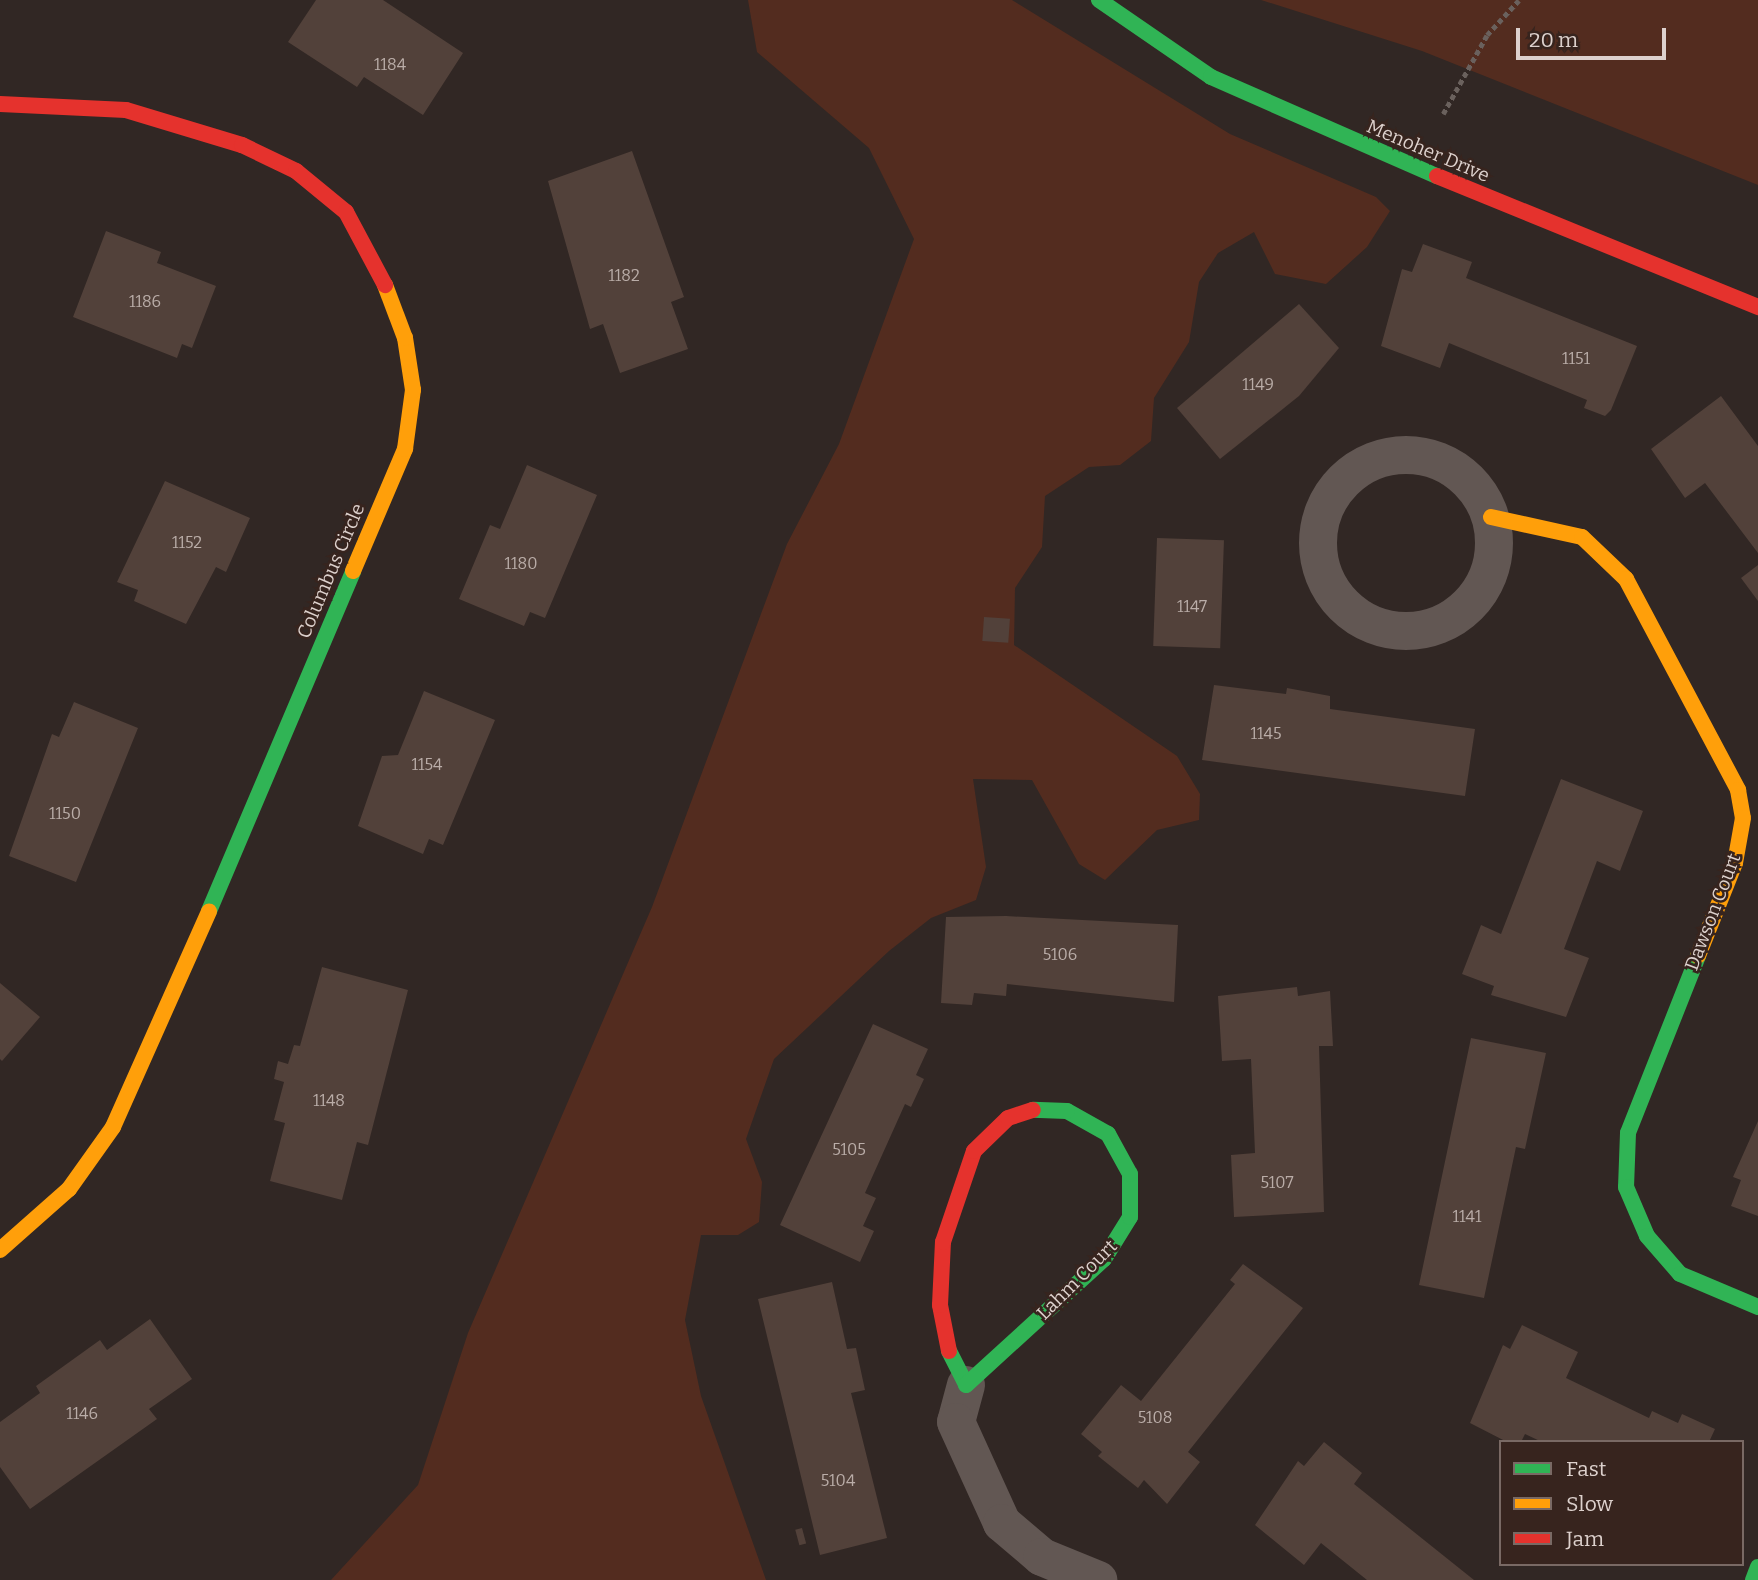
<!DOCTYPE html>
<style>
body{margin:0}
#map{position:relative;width:1758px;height:1580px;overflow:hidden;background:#312724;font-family:Bitter,serif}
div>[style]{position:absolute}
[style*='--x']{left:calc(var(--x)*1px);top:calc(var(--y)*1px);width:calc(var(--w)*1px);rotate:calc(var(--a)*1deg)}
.green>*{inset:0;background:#532c1f}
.building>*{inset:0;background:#52413a;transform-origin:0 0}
.path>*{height:4.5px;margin-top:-2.25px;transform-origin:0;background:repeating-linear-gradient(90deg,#6a615d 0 5px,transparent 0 8.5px)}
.street>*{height:38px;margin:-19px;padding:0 19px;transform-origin:19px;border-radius:19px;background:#625753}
.street>.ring{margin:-19px;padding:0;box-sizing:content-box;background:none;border:38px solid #625753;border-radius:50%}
.fast>*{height:16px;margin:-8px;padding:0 8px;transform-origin:8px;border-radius:8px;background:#30b455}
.slow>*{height:16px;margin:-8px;padding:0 8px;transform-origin:8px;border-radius:8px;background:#ff9f0a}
.jam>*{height:16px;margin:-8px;padding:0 8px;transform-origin:8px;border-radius:8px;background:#e5322d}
span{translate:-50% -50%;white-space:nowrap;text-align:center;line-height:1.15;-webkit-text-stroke:5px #37241e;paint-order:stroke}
.number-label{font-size:16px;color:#baada8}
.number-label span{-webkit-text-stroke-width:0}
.street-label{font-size:19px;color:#ddd1cd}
.legend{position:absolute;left:1499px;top:1440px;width:245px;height:126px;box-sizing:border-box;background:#37241e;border:2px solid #796964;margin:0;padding:9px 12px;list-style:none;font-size:21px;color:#ddd1cd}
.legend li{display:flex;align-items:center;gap:14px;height:35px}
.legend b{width:35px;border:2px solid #796964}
.scale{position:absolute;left:1516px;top:28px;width:150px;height:32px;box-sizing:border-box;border:4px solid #ddd1cd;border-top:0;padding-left:9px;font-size:21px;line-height:24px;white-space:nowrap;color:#ddd1cd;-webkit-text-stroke:5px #37241e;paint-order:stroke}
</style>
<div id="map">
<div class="green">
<i style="clip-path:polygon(748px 0,1012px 0,1230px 134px,1376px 197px,1390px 211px,1367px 247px,1326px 284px,1275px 274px,1254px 232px,1218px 253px,1199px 282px,1189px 342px,1154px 398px,1151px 441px,1120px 465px,1089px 467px,1045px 496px,1042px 547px,1015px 588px,1014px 645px,1177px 756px,1200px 794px,1199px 820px,1157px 830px,1105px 880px,1079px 864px,1032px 780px,973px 779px,986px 867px,976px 900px,931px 918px,889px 951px,774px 1059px,746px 1139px,762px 1182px,759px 1222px,738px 1235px,701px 1235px,685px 1320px,701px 1396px,766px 1580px,331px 1580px,418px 1485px,468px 1333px,652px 907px,787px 544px,839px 444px,914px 239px,869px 148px,757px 52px)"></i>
<i style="clip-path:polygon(1261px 0,1758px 0,1758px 185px,1422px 51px)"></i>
</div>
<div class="building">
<i style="clip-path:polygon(316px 0,383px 0,463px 53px,423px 115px,364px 77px,357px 87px,288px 42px)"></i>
<i style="clip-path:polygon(632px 151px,684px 297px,671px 302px,688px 349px,620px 373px,603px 324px,590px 329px,548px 181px)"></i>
<i style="clip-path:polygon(106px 231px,161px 252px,157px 263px,216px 286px,192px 348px,182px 344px,177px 358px,73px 317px)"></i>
<i style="clip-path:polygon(1423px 244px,1472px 262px,1466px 278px,1637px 346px,1611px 410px,1605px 416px,1584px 408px,1587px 400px,1449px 343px,1440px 368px,1381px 346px,1402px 269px,1412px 272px)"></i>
<i style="clip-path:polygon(1299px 304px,1339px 348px,1299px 396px,1220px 459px,1177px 408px)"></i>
<i style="clip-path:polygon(1721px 396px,1758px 446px,1758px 553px,1705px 483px,1685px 498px,1651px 449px)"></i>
<i style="clip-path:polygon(527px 465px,597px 495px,545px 618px,530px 612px,524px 626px,459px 599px,490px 525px,500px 529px)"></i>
<i style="clip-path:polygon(165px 481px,250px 518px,226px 572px,216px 567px,186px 624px,134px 601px,138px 590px,117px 582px)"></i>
<i style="left:1157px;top:538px;width:67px;height:108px;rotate:2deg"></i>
<i style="clip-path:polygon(1758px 565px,1758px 601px,1741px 578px)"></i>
<i style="left:984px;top:617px;width:26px;height:24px;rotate:4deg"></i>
<i style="clip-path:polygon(1214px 685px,1286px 694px,1287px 688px,1330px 696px,1330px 709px,1475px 729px,1465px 796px,1202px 760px)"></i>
<i style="clip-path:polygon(424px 691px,495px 720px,443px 845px,429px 839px,423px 854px,358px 826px,382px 756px,398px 755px)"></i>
<i style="clip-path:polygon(74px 702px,138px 728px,76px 882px,9px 856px,52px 734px,59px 737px)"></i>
<i style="clip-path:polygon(1561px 779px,1643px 811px,1620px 871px,1597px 861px,1564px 949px,1589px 958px,1566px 1017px,1491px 995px,1494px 986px,1462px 974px,1481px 925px,1501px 934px)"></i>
<i style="clip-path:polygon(1006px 916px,1178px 925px,1174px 1002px,1007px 984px,1006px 996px,974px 993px,972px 1005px,941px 1003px,946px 917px)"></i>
<i style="clip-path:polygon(322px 967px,408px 990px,368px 1145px,357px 1142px,342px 1200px,270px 1181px,285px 1123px,274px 1120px,284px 1082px,274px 1079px,278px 1061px,288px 1064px,294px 1045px,300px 1046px)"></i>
<i style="clip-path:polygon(0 983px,40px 1017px,2px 1061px,0 1059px)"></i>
<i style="clip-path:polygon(1297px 987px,1298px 996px,1330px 991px,1333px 1046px,1319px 1046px,1324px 1212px,1234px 1217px,1231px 1155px,1255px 1153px,1251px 1059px,1222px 1061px,1218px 996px)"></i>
<i style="clip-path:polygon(873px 1024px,928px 1049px,916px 1075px,924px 1079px,911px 1107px,905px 1104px,865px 1193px,876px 1198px,863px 1226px,874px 1231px,860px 1262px,780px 1225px)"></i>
<i style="clip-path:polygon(1471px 1038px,1546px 1053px,1525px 1149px,1516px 1147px,1484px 1298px,1419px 1285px)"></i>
<i style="clip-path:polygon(1758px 1121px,1758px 1216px,1731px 1206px,1741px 1180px,1733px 1177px)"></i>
<i style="clip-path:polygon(1243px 1264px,1303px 1308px,1188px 1452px,1200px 1462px,1167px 1504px,1144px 1480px,1138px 1488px,1098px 1456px,1102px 1452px,1081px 1434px,1121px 1385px,1141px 1401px,1235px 1284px,1230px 1280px)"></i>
<i style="clip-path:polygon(832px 1282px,847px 1349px,856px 1348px,865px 1390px,851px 1393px,887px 1538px,820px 1555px,758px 1299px)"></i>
<i style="clip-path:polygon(150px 1319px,192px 1379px,149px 1409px,157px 1419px,30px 1509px,0 1467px,0 1422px,40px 1393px,36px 1386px,100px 1340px,107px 1350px)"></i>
<i style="clip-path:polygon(1522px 1325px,1578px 1352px,1566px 1378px,1649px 1418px,1652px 1411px,1678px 1423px,1682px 1414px,1715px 1429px,1709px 1442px,1542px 1442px,1525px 1434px,1521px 1442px,1507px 1442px,1470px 1423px,1503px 1345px,1510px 1349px)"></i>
<i style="clip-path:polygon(1324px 1442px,1362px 1473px,1354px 1484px,1474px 1580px,1367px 1580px,1321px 1543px,1304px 1565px,1255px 1525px,1298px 1461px,1304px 1466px)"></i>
<i style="left:802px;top:1528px;width:16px;height:7px;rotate:75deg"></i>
</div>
<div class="path">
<i style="--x:1443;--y:114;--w:90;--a:-60.9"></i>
<i style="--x:1487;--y:35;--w:47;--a:-47.6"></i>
</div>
<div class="street">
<i class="ring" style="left:1318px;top:455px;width:138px;height:138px"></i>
<i style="--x:966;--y:1385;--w:38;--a:105"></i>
<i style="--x:956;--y:1422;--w:111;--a:65.5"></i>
<i style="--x:1002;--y:1523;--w:52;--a:40.4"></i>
<i style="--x:1042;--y:1557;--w:61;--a:22.3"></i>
</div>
<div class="fast">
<i style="--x:1099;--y:0;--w:136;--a:34.5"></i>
<i style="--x:1211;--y:77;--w:247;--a:23.7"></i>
<i style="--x:209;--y:911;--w:369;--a:-67"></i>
<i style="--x:1698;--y:956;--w:190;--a:111.6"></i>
<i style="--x:1628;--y:1133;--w:54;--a:92.1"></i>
<i style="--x:1626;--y:1187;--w:53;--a:66.8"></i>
<i style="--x:1647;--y:1236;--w:50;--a:49"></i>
<i style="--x:1680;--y:1274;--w:85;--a:22.9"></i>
<i style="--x:949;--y:1351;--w:38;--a:63"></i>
<i style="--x:966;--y:1385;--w:187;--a:-42.4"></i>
<i style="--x:1104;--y:1259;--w:49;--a:-58.2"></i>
<i style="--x:1130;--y:1217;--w:43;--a:-90"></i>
<i style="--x:1130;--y:1174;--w:46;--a:-118.8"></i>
<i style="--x:1108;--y:1134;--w:47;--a:-150.7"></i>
<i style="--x:1067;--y:1111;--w:34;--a:-178"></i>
<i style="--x:1753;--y:1580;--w:14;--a:-69"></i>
</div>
<div class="slow">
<i style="--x:1491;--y:517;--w:93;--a:12.4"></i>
<i style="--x:1582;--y:537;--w:61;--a:43.7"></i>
<i style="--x:1626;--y:579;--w:239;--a:62"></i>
<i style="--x:1738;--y:790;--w:28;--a:80"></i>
<i style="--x:1743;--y:818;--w:46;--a:100.1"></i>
<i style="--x:1735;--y:863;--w:100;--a:111.7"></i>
<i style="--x:353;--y:571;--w:133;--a:-66.9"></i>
<i style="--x:405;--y:449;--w:60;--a:-82.3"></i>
<i style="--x:413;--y:390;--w:53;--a:-98.7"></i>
<i style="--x:405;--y:338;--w:57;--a:-110.7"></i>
<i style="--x:0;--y:1250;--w:92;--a:-41.5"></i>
<i style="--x:69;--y:1189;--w:76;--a:-54.6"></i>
<i style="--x:113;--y:1127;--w:236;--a:-66"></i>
</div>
<div class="jam">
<i style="--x:0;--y:104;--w:126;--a:2.7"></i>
<i style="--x:126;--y:110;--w:121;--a:16.8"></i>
<i style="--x:242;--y:145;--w:60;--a:25.7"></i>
<i style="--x:296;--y:171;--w:65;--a:39.4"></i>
<i style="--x:346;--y:212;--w:83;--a:61.9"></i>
<i style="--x:1437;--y:176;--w:347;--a:22.2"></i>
<i style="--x:949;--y:1351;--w:47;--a:-101.1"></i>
<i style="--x:940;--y:1305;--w:63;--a:-87.3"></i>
<i style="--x:943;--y:1242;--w:96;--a:-71.2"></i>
<i style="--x:974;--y:1151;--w:47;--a:-44.1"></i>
<i style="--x:1008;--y:1118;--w:26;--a:-18"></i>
</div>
<div class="number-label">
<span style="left:390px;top:65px">1184</span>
<span style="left:624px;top:276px">1182</span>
<span style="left:145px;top:302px">1186</span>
<span style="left:1576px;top:359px">1151</span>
<span style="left:1258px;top:385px">1149</span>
<span style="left:187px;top:543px">1152</span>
<span style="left:521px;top:564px">1180</span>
<span style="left:1192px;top:607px">1147</span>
<span style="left:1266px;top:734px">1145</span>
<span style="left:427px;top:765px">1154</span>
<span style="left:65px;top:814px">1150</span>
<span style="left:1060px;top:955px">5106</span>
<span style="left:329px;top:1101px">1148</span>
<span style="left:849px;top:1150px">5105</span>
<span style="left:1277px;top:1183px">5107</span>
<span style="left:1467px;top:1217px">1141</span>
<span style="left:82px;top:1414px">1146</span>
<span style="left:1155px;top:1418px">5108</span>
<span style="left:838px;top:1481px">5104</span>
</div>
<div class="street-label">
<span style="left:1428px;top:151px;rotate:23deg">Menoher Drive</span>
<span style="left:331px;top:571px;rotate:-67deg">Columbus Circle</span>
<span style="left:1713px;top:912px;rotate:-69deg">Dawson Court</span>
<span style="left:1077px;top:1280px;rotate:-45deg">Lahm Court</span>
</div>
<ul class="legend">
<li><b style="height:9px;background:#30b455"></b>Fast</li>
<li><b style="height:9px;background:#ff9f0a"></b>Slow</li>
<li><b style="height:9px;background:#e5322d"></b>Jam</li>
</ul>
<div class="scale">20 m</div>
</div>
